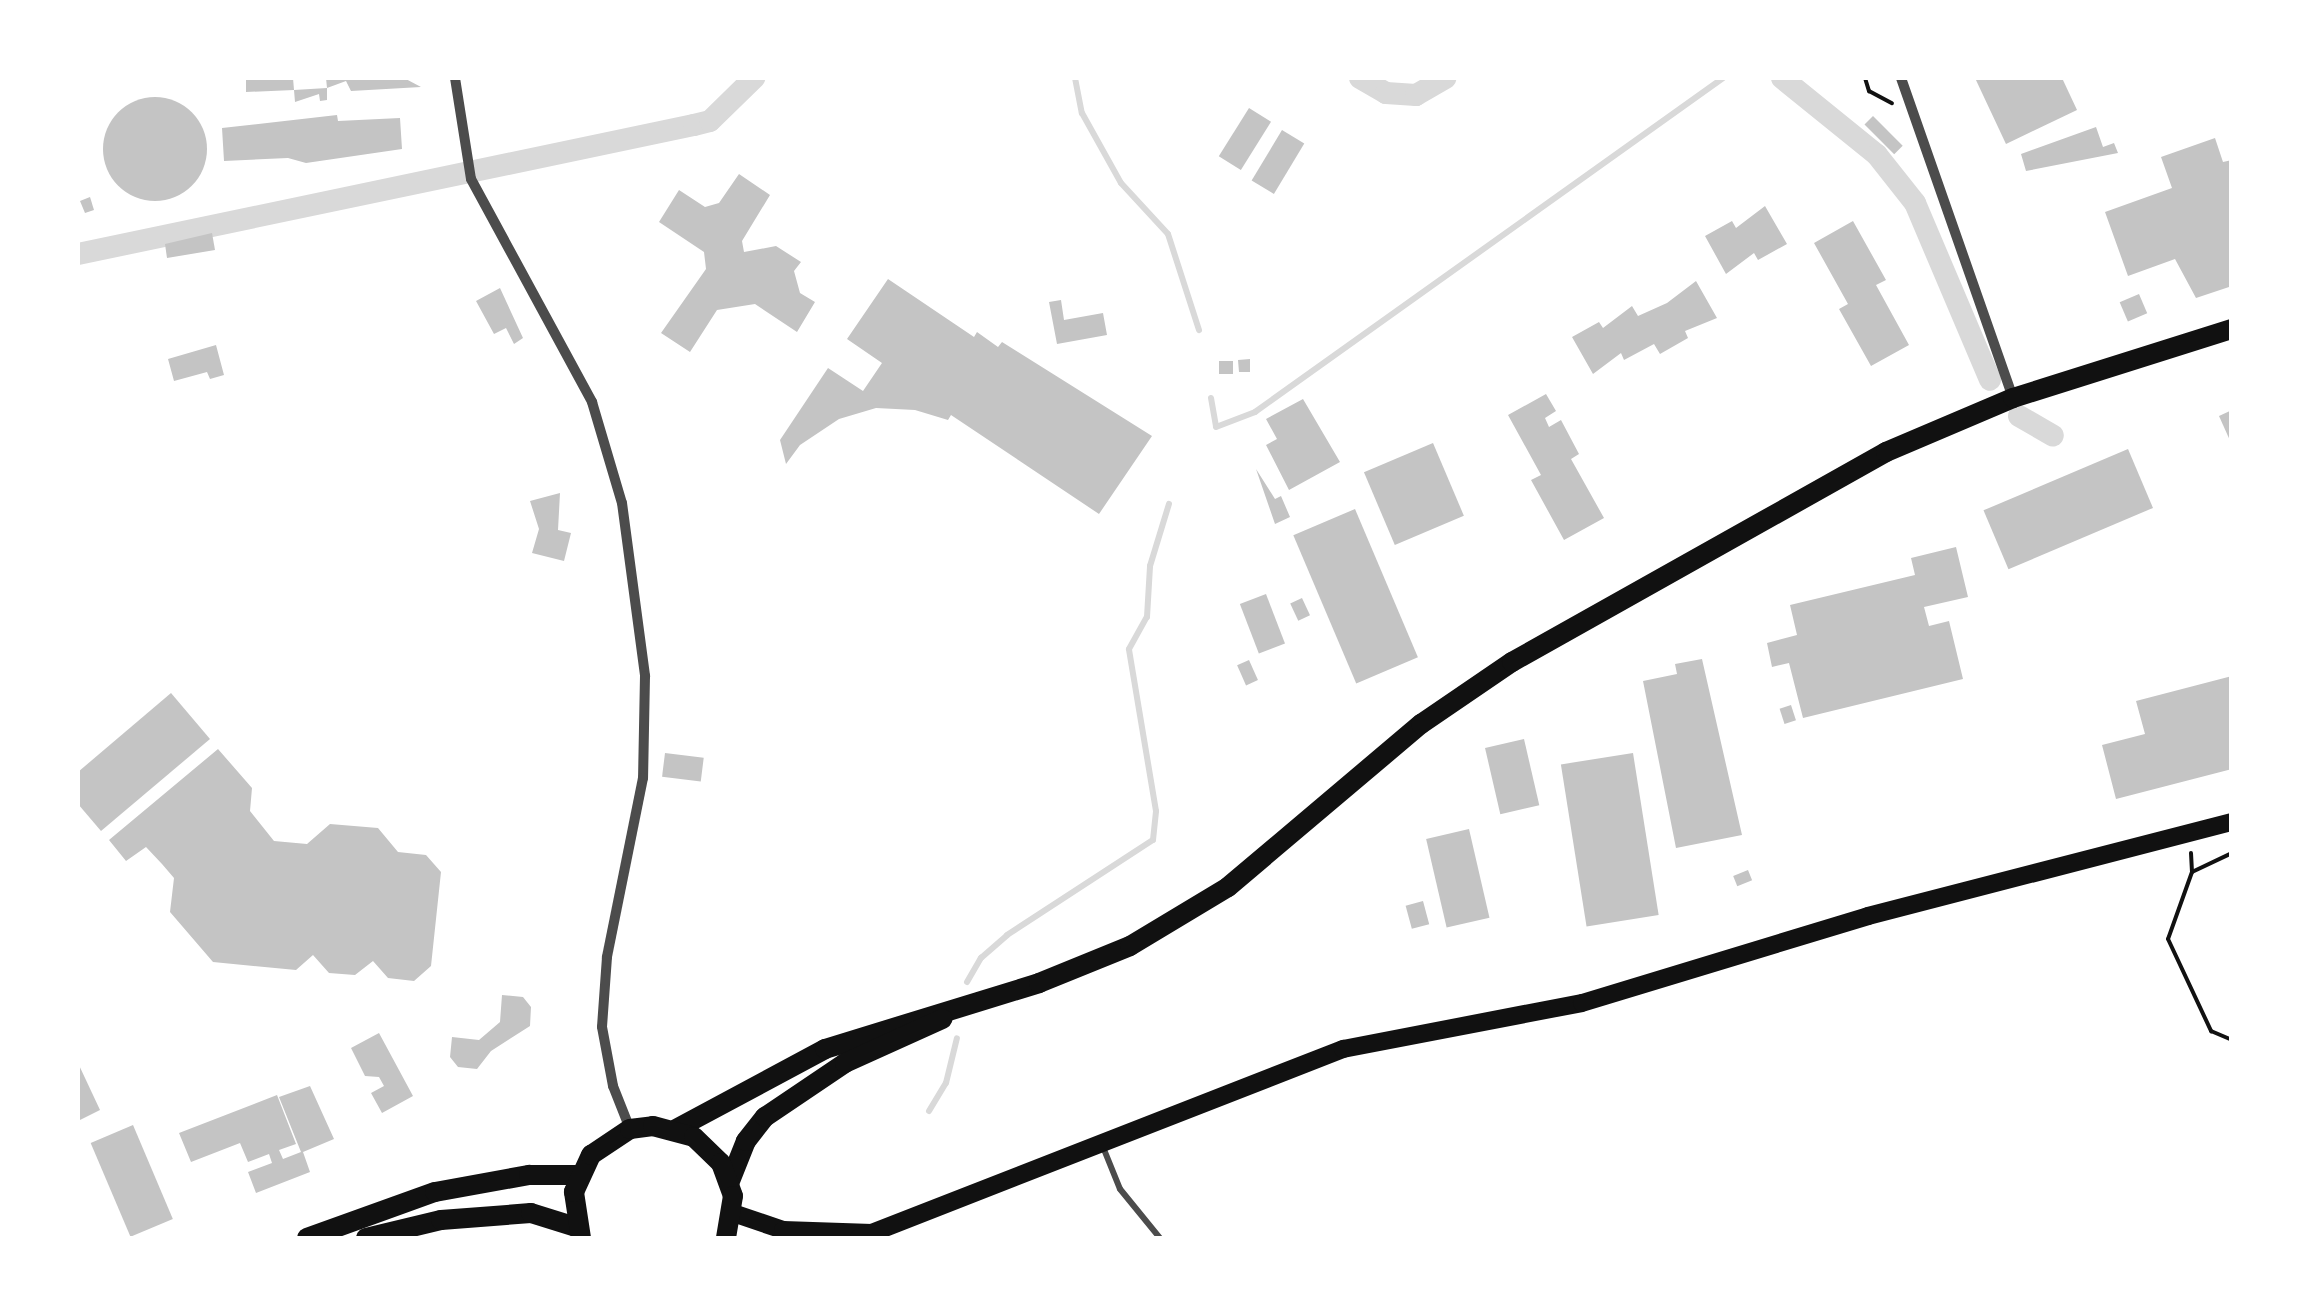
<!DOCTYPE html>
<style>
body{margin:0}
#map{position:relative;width:2309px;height:1316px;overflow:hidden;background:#fff;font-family:"Fira Sans Condensed",sans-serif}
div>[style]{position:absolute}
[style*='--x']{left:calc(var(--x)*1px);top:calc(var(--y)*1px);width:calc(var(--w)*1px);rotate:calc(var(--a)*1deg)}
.stream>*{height:6px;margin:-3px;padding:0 3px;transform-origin:3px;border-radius:3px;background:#d9d9d9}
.canal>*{height:22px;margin:-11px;padding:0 11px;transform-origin:11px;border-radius:11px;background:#d9d9d9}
.building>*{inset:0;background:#c4c4c4;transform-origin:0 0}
.round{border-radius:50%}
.path>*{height:4px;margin:-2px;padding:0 2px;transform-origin:2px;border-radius:2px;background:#111}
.service>*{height:6px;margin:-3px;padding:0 3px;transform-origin:3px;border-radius:3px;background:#4c4c4c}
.minor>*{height:10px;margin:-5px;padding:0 5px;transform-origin:5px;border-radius:5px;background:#4c4c4c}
.secondary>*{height:18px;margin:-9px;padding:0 9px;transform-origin:9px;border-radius:9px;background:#111}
.primary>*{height:20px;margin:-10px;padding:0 10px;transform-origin:10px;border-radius:10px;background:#111}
span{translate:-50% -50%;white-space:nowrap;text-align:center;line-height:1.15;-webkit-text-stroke:9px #fff;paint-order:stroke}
.frame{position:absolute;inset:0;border:80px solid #fff;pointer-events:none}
</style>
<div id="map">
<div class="stream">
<i style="--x:1075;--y:78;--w:36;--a:79"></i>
<i style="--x:1082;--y:113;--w:80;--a:60.9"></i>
<i style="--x:1121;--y:183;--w:69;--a:47.3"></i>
<i style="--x:1168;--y:234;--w:101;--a:72.1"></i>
<i style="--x:1211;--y:398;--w:29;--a:80"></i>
<i style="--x:1216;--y:427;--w:42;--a:-21"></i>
<i style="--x:1255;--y:412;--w:575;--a:-35.51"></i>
<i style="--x:967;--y:982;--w:28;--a:-60"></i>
<i style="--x:981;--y:958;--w:35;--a:-41"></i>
<i style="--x:1007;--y:935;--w:174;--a:-33.1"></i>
<i style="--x:1153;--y:840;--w:29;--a:-84"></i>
<i style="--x:1156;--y:811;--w:164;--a:-99.5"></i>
<i style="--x:1129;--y:649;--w:37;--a:-61"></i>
<i style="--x:1147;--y:617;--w:51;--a:-86.6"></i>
<i style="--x:1150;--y:566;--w:65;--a:-73"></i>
<i style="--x:929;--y:1111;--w:33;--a:-59"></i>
<i style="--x:946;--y:1083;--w:46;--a:-76.3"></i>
</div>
<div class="canal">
<i style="--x:1360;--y:78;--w:30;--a:30"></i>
<i style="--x:1386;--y:93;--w:30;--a:4"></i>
<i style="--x:1416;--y:95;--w:34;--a:-30"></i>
<i style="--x:1782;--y:78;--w:122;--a:39"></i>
<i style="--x:1877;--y:155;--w:61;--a:51.6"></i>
<i style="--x:1915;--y:203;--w:192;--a:67"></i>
<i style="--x:78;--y:254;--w:629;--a:-11.83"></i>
<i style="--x:694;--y:125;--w:16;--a:-14"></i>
<i style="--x:710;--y:121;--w:62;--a:-44.3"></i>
<i style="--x:2019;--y:416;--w:39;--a:30"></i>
</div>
<div class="building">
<i style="clip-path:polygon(246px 78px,293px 78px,294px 90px,246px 92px)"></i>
<i style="clip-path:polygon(326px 78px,404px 78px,421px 87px,351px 91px,346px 81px,327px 88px)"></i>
<i style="clip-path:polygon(1975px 78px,2062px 78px,2077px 110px,2006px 144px)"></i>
<i style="clip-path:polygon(327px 88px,327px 100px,320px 101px,319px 94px,295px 102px,294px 90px)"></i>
<i class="round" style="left:103px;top:97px;width:104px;height:104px"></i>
<i style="left:1249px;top:108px;width:26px;height:57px;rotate:32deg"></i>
<i style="clip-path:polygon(337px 115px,338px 121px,400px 118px,402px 149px,306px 163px,288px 158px,224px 161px,222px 128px)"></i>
<i style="left:1873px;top:116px;width:42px;height:12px;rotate:45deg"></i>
<i style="clip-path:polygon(2096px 127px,2103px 147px,2114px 143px,2118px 153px,2026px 171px,2021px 154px)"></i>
<i style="left:1282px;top:130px;width:26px;height:59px;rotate:31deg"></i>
<i style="clip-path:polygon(2215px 138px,2223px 162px,2232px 160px,2232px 286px,2196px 298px,2175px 259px,2128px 276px,2105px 212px,2172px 188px,2161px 157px)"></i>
<i style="clip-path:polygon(739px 174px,770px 195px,742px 241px,744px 252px,776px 246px,801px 262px,794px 271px,800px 293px,815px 302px,797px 332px,755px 304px,717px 310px,690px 352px,661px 333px,706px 269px,704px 252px,659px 222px,679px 190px,705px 207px,719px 203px)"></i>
<i style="clip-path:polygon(90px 197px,94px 210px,85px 213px,80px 201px)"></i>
<i style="clip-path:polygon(1765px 206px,1787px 244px,1758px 260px,1754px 253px,1726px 274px,1705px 236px,1732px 221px,1736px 228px)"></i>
<i style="clip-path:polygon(1853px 221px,1886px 280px,1876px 285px,1909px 345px,1871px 366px,1839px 309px,1848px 304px,1814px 243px)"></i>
<i style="clip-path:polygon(212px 233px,215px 250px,167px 258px,165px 244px)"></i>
<i style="clip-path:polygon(888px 279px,974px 337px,977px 332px,998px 347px,1002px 342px,1152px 436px,1099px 514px,951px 415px,948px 420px,915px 410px,876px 408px,839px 419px,800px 445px,786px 464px,780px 440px,828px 368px,863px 391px,882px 363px,847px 339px)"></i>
<i style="clip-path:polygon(1696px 281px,1717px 318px,1685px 331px,1688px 338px,1660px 354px,1654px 344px,1624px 360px,1621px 353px,1593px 374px,1572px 337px,1599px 322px,1603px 328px,1632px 306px,1638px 316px,1667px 303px)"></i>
<i style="clip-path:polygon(500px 288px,523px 338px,514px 344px,506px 328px,494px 334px,476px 301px)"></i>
<i style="left:2139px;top:294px;width:21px;height:21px;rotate:67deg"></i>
<i style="clip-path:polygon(1061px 300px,1064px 320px,1103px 313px,1107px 335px,1057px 344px,1049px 302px)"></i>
<i style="clip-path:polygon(216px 345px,224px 375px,210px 379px,207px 372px,174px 381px,168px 359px)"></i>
<i style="clip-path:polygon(1250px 359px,1250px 372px,1239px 372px,1238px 360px)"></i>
<i style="left:1219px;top:361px;width:14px;height:13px"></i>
<i style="clip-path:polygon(1546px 394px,1556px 411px,1545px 418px,1549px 427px,1561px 420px,1579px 454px,1571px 459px,1604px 518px,1564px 540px,1531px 480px,1541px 475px,1508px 415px)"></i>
<i style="clip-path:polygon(1303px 399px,1340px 462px,1289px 490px,1266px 445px,1277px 439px,1266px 419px)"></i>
<i style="clip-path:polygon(2232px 410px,2232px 445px,2219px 416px)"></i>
<i style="left:1433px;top:443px;width:79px;height:75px;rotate:67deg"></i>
<i style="left:2128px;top:449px;width:64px;height:157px;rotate:67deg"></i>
<i style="clip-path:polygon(1256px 469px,1275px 499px,1281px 496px,1290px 517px,1275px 524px)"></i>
<i style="clip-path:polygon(560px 493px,558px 530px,571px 533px,564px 561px,532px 553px,539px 529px,530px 501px)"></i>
<i style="left:1355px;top:509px;width:161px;height:67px;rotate:67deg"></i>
<i style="clip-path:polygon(1956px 547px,1968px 597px,1924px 607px,1929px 626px,1949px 621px,1963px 679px,1803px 718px,1789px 663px,1772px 667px,1767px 643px,1797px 635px,1790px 605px,1915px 575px,1911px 558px)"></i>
<i style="left:1266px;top:594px;width:53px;height:28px;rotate:69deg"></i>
<i style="left:1302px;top:598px;width:19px;height:13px;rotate:65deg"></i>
<i style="clip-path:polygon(1702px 659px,1742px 835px,1676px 848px,1643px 681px,1677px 674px,1675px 664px)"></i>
<i style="left:1249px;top:660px;width:22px;height:13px;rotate:66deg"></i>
<i style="clip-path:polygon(2232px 676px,2232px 769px,2116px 799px,2102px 745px,2145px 734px,2136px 701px)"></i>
<i style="clip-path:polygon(171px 693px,210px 739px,101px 831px,78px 804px,78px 772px)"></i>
<i style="left:1791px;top:705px;width:16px;height:12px;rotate:72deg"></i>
<i style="left:1524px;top:739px;width:68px;height:40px;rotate:77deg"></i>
<i style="clip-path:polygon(218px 749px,252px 788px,250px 811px,274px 841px,307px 844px,330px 824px,378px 828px,398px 852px,426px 855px,441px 872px,431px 966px,414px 981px,388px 978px,373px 961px,355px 975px,329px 973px,313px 955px,296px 970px,213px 962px,170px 912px,174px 878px,162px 864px,146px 847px,126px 861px,109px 840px)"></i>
<i style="left:665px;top:753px;width:39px;height:24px;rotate:7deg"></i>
<i style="left:1633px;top:753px;width:164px;height:73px;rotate:81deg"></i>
<i style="left:1469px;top:829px;width:91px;height:44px;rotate:77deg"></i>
<i style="left:1748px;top:870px;width:11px;height:16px;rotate:68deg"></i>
<i style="left:1423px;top:901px;width:24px;height:18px;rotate:75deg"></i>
<i style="clip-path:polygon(502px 995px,523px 997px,531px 1007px,530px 1026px,491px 1051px,477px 1069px,458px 1067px,450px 1057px,452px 1037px,479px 1040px,500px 1022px)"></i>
<i style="clip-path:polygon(379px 1033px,413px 1096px,382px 1113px,371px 1093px,384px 1086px,379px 1077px,365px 1076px,351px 1048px)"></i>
<i style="clip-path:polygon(78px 1063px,100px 1110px,78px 1121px)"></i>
<i style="clip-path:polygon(310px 1086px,334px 1139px,303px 1152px,310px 1172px,256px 1193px,248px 1172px,272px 1163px,269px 1154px,248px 1162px,240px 1143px,191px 1162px,179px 1133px,277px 1095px,296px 1144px,279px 1150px,283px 1159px,301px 1152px,279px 1097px)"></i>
<i style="left:133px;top:1125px;width:102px;height:46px;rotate:67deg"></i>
</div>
<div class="path">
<i style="--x:1865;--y:78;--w:14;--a:73"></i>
<i style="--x:1869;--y:91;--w:26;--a:28"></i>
<i style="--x:2191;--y:853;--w:19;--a:87"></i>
<i style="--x:2192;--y:872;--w:71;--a:109.7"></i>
<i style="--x:2168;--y:939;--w:102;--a:64.9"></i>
<i style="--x:2211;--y:1031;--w:23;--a:23"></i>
<i style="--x:2192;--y:872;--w:44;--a:-25.4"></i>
</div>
<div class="service">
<i style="--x:1103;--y:1147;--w:45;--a:68"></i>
<i style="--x:1120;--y:1189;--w:63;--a:50.8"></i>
</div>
<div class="minor">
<i style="--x:455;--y:78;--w:102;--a:81"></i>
<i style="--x:471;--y:179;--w:254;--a:61.5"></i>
<i style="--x:592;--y:402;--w:105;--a:73.5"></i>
<i style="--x:622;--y:503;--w:175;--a:82.4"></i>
<i style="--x:645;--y:676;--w:102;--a:91.1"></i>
<i style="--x:643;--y:778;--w:183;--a:101.4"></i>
<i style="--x:607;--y:957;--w:70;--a:94.1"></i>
<i style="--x:602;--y:1027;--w:60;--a:79.4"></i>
<i style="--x:613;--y:1086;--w:46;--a:68.4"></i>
<i style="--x:1901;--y:78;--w:338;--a:70.7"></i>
</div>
<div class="secondary">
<i style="--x:733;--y:1213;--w:53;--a:18.8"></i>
<i style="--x:783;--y:1230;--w:89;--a:1.9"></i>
<i style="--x:859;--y:1238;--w:520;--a:-21.33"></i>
<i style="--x:1343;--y:1049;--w:243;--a:-10.9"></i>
<i style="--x:1582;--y:1003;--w:299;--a:-16.9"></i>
<i style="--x:1868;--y:916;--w:376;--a:-14.5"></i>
</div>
<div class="primary">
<i style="--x:676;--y:1129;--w:169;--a:-28.2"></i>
<i style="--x:825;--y:1049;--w:224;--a:-17.1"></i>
<i style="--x:1039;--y:983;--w:98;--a:-22.1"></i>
<i style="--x:1130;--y:946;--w:114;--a:-31"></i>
<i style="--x:1228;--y:887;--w:253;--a:-40.2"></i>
<i style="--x:1421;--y:724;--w:110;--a:-34.3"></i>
<i style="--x:1512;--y:662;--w:429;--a:-29.3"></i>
<i style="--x:1886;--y:452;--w:138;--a:-23"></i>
<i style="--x:2013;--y:398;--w:230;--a:-17.5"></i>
<i style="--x:730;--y:1181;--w:43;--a:-68.2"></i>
<i style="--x:746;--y:1141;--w:31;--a:-52"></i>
<i style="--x:765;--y:1117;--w:97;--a:-34"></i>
<i style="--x:845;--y:1063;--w:107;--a:-24.4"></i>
<i style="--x:307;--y:1238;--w:136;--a:-19.8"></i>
<i style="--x:435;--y:1192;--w:96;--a:-10.3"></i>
<i style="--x:529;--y:1175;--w:50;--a:0"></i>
<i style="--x:366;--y:1238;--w:77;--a:-13.5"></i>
<i style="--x:441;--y:1220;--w:90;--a:-4.4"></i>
<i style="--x:531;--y:1213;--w:47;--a:17.3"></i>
<i style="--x:581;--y:1238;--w:47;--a:-98.7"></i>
<i style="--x:574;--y:1192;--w:41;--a:-65.3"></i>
<i style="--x:591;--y:1155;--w:47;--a:-33.7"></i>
<i style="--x:630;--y:1129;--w:23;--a:-7"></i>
<i style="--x:653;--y:1126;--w:42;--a:15"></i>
<i style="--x:694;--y:1137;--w:37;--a:44"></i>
<i style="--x:721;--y:1163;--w:35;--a:70"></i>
<i style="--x:733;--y:1196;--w:43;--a:99.5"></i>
</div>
<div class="frame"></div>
</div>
